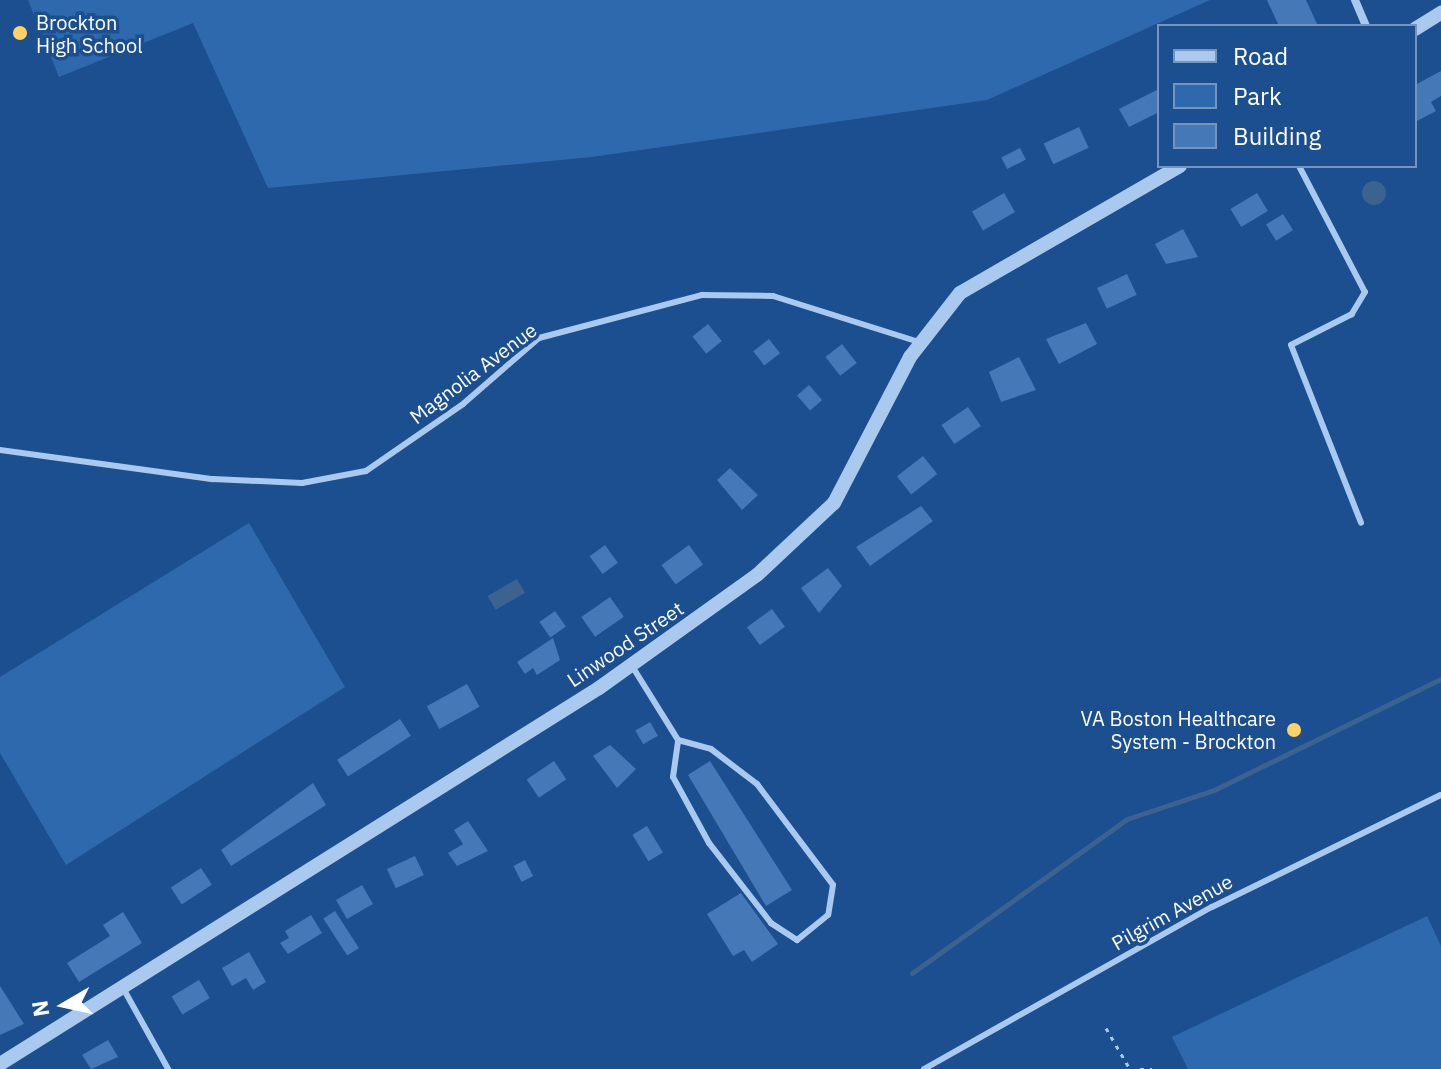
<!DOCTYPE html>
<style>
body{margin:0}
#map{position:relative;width:1441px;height:1069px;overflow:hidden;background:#1b4f8f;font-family:"IBM Plex Sans",sans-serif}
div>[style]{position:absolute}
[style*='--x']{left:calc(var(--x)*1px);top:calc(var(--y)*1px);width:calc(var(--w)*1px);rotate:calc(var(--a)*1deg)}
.green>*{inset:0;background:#2e69ad}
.water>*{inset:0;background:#3c6290;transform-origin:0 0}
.round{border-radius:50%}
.stream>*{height:5px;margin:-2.5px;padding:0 2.5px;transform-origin:2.5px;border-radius:2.5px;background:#3c6290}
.building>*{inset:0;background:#4478b7;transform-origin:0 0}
.path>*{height:3px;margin-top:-1.5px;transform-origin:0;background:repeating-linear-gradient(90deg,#a9c9ee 0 4px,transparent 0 10px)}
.service>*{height:6px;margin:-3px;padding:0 3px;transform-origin:3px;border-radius:3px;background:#a9c9ee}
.minor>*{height:8px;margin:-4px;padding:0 4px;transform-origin:4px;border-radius:4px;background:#a9c9ee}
.tertiary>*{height:14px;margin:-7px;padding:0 7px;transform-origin:7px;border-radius:7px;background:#a9c9ee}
.dots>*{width:22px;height:22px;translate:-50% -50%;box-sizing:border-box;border:4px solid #1b4f8f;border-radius:50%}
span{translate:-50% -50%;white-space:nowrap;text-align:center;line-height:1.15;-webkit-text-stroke:7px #1b4f8f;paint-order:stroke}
.poi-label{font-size:20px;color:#fff}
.left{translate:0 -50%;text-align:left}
.right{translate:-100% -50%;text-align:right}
.street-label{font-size:20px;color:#fff}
.legend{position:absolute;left:1157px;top:24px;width:260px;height:144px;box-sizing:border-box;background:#1b4f8f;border:2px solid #7695bc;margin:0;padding:10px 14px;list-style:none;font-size:24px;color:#fff}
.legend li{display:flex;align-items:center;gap:16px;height:40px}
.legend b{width:40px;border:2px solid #7695bc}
.north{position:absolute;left:24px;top:965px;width:80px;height:80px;-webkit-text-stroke:6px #1b4f8f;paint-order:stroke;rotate:261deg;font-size:22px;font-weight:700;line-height:32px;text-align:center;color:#fff}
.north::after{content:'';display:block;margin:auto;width:28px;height:36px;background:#fff;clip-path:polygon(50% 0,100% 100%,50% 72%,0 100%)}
</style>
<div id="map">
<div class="green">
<i style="clip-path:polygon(28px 0,1210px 0,987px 100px,592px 157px,268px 188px,193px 23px,59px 77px)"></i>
<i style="clip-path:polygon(249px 523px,345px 687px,66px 865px,0 753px,0 677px)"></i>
<i style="clip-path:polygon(1427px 916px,1441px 946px,1441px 1069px,1188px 1069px,1172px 1037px)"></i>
</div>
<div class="water">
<i class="round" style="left:1362px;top:181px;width:24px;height:24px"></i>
<i style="left:517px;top:579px;width:16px;height:34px;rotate:60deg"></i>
</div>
<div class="stream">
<i style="--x:912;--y:973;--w:264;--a:-35.6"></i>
<i style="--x:1127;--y:819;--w:92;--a:-18.4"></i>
<i style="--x:1214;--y:790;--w:253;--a:-26.1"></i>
</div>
<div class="building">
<i style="clip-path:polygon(1267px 0,1306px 0,1318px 26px,1278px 24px)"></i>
<i style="clip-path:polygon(1441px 71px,1441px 96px,1431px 102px,1436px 111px,1415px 122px,1415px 85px)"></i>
<i style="clip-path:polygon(1159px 89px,1159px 112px,1129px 127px,1119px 109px)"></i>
<i style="left:1079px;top:127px;width:23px;height:39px;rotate:65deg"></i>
<i style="left:1020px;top:148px;width:13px;height:21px;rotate:63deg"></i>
<i style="left:1004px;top:193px;width:22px;height:37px;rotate:60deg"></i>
<i style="left:1257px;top:193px;width:21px;height:31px;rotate:59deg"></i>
<i style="left:1283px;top:214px;width:19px;height:20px;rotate:58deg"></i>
<i style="clip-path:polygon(1183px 229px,1198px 257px,1166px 264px,1155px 244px)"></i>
<i style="left:1127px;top:274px;width:23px;height:33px;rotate:65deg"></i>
<i style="clip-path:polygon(1086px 323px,1097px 344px,1059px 364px,1046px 339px)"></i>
<i style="left:708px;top:324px;width:22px;height:20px;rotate:51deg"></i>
<i style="left:769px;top:339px;width:18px;height:20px;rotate:52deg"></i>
<i style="left:842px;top:344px;width:24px;height:21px;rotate:52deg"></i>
<i style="clip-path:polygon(1019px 357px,1036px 390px,1001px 402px,989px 372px)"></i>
<i style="left:809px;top:385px;width:20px;height:16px;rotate:49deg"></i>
<i style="left:968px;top:407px;width:23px;height:32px;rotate:56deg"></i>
<i style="left:923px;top:456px;width:23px;height:33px;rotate:52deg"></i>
<i style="clip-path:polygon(730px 468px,758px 495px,742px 510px,717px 480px)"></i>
<i style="clip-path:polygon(921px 506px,933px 521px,870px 566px,856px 547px)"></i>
<i style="left:605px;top:545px;width:22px;height:19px;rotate:54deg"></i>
<i style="left:689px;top:545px;width:24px;height:34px;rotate:54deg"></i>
<i style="clip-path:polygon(828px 568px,842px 586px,819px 613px,801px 588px)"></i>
<i style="left:610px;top:597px;width:24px;height:35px;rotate:55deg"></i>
<i style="left:772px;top:609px;width:22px;height:31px;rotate:54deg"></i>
<i style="left:555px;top:611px;width:19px;height:19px;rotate:55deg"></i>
<i style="clip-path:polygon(553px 638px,560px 660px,537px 675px,533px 668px,525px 674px,517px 662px)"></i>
<i style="left:467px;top:684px;width:26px;height:46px;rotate:61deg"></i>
<i style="left:400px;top:719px;width:20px;height:75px;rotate:57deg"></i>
<i style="left:650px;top:722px;width:16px;height:17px;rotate:60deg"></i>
<i style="clip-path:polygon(610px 745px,636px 769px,617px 788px,593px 756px)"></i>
<i style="left:554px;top:761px;width:22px;height:33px;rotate:56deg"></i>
<i style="clip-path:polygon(710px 761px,792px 890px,766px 906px,688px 775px)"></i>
<i style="clip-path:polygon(313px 783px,326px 805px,231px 866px,221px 850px)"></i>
<i style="clip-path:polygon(468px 821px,488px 851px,457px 866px,448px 853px,463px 844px,454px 830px)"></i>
<i style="left:647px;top:826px;width:31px;height:17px;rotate:59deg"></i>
<i style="left:415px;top:856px;width:21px;height:31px;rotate:65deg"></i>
<i style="left:525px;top:860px;width:18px;height:13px;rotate:63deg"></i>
<i style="left:201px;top:868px;width:20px;height:36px;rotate:57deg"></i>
<i style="left:362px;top:885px;width:22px;height:30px;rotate:60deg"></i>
<i style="clip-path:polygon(741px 893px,778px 944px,752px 962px,744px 950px,733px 956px,707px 914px)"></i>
<i style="left:335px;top:911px;width:44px;height:14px;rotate:57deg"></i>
<i style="clip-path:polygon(123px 912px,142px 943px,79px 982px,67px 963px,110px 936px,103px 925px)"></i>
<i style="clip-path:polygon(311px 915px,322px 933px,288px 954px,280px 943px,289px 938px,285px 931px)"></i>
<i style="clip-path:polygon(249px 952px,266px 982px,253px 990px,246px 978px,232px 986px,222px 968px)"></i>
<i style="left:199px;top:980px;width:21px;height:32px;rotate:59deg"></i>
<i style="clip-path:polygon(0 986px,24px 1024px,0 1035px)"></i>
<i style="clip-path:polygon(108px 1040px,118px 1057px,91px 1069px,82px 1055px)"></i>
</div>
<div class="path">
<i style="--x:1106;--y:1028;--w:48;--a:59.7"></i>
<i style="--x:1140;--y:1069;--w:12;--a:0"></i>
</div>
<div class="service">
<i style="--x:1299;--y:166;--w:142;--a:62.4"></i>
<i style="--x:1365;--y:292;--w:26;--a:121"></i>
<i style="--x:1352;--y:314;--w:68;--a:153.1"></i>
<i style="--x:1291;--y:345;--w:191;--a:68.5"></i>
<i style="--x:0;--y:450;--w:215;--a:7.8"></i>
<i style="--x:213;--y:479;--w:89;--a:2.6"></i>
<i style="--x:302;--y:483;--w:65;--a:-10.6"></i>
<i style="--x:366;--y:471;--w:118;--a:-34.6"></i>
<i style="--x:463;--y:404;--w:101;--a:-41"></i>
<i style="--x:539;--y:338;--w:169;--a:-14.8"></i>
<i style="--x:702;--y:295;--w:71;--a:0.8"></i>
<i style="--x:773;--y:296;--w:153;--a:17.5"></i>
<i style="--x:632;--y:666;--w:87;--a:58.1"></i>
<i style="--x:678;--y:740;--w:34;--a:15"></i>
<i style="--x:711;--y:749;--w:58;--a:37.3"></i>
<i style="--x:757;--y:784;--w:126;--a:53"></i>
<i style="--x:833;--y:885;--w:30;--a:99"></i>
<i style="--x:828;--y:915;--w:40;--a:141"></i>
<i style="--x:797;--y:940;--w:31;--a:-147"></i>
<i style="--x:771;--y:923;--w:101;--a:-127.8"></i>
<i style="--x:709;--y:843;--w:75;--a:-118.6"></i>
<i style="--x:673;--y:777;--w:37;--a:-82"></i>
<i style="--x:123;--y:988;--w:93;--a:60.9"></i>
<i style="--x:924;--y:1069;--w:330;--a:-29.4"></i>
<i style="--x:1212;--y:907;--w:255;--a:-26.1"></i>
</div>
<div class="minor">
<i style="--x:1355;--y:0;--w:28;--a:67"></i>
</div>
<div class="tertiary">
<i style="--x:1415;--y:29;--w:31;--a:-32"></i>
<i style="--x:0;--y:1064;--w:707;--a:-32.12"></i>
<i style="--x:599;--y:688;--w:194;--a:-35.6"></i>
<i style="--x:757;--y:575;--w:105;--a:-43.1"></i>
<i style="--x:834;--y:503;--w:165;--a:-62.5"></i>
<i style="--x:910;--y:357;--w:81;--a:-52"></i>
<i style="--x:960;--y:293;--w:254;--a:-30"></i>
</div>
<div class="dots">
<i style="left:20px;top:33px;background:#ffd166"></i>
<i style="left:1294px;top:730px;background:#ffd166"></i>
</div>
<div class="poi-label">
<span class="left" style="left:36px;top:34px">Brockton<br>High School</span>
<span class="right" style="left:1276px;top:730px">VA Boston Healthcare<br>System - Brockton</span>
</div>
<div class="street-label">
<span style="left:473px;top:373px;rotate:-37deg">Magnolia Avenue</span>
<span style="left:625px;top:644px;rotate:-34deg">Linwood Street</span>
<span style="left:1172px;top:912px;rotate:-29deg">Pilgrim Avenue</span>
</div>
<ul class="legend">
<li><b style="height:10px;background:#a9c9ee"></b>Road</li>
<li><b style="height:22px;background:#2e69ad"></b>Park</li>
<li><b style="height:22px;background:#4478b7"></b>Building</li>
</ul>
<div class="north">N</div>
</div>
